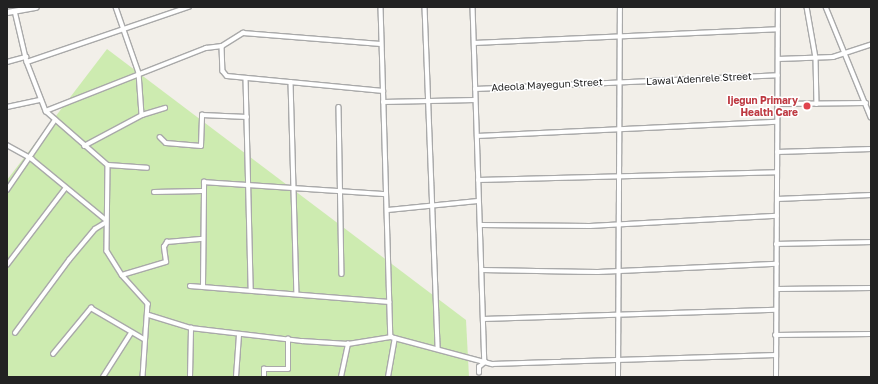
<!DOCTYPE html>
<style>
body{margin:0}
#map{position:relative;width:878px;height:384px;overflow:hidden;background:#f2efe9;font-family:"Golos Text",sans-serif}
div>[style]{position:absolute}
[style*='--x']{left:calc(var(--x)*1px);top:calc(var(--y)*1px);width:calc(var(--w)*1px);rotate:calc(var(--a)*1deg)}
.grass>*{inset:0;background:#cdebb0}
.roads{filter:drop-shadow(1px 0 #a9a9a9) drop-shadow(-1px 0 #a9a9a9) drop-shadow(0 1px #a9a9a9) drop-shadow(0 -1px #a9a9a9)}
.minor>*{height:3.5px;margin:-1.75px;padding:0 1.75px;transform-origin:1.75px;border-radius:1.75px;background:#fff}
.tertiary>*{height:4.5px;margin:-2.25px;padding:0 2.25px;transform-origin:2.25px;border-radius:2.25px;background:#fff}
.dots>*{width:11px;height:11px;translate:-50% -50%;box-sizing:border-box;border:2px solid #fff;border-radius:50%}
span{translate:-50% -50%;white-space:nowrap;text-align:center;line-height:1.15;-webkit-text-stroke:3px #fff;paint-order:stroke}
.street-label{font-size:10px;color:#222}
.health-label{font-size:10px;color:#be3a42;font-weight:700}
.right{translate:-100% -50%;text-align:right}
.frame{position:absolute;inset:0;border:8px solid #222;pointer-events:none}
</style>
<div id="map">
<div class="grass">
<i style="clip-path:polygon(107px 49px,466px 320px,469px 377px,7px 377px,7px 180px)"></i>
</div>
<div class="roads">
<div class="minor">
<i style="--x:116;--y:7;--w:70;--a:70.8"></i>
<i style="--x:139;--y:73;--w:42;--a:85.9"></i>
<i style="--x:381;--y:7;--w:330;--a:88.3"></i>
<i style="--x:425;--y:7;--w:342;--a:87.8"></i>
<i style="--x:473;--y:7;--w:355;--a:88.1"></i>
<i style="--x:807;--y:7;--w:52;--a:80"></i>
<i style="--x:816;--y:58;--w:46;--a:88.8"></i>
<i style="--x:826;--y:7;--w:119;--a:67.8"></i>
<i style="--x:15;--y:11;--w:52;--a:76.8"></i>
<i style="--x:27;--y:62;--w:53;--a:68.8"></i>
<i style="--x:46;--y:111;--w:82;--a:41.1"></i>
<i style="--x:108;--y:165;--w:39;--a:4"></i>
<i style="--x:474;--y:43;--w:304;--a:-2.6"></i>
<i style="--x:222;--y:46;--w:25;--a:88"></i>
<i style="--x:223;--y:71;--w:6;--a:51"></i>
<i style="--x:227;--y:76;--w:157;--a:5.5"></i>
<i style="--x:778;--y:59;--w:55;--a:-2.1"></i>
<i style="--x:833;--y:57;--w:40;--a:-18"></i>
<i style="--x:7;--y:62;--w:20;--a:-15"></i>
<i style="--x:27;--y:62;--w:171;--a:-18.8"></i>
<i style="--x:246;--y:78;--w:212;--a:88.6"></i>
<i style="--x:291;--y:82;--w:212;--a:88.4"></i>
<i style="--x:475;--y:89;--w:303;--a:-2.6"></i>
<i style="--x:383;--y:102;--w:92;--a:-1.2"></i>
<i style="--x:777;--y:104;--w:89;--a:-0.6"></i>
<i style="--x:7;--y:107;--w:33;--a:-12"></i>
<i style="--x:339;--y:107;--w:167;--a:89"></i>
<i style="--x:46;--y:111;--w:172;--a:-21.5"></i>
<i style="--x:206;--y:48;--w:16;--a:-7"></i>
<i style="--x:222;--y:46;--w:25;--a:-32"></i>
<i style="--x:243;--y:33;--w:138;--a:4.6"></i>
<i style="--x:477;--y:136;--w:300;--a:-2.7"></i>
<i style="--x:160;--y:137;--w:8;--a:45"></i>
<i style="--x:166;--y:143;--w:35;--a:5"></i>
<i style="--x:201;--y:146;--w:31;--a:-88"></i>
<i style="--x:202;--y:115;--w:45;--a:2.5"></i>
<i style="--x:7;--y:145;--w:29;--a:29"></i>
<i style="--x:32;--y:159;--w:94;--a:39.4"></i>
<i style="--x:84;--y:146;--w:66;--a:-28.1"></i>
<i style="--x:142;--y:115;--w:24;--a:-17"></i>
<i style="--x:777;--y:152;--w:94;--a:-1.8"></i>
<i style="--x:108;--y:165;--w:86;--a:90.7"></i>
<i style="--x:107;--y:251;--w:28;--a:58"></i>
<i style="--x:122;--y:275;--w:39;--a:48"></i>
<i style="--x:148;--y:304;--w:73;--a:93.9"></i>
<i style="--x:478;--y:180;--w:299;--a:-1.5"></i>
<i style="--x:7;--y:190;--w:85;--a:-55.6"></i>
<i style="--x:154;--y:192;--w:48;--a:-1.2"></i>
<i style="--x:777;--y:199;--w:94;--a:-2.4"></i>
<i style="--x:388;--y:210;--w:90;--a:-5.7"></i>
<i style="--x:481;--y:225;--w:109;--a:0.5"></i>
<i style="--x:590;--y:226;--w:187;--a:-3.1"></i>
<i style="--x:776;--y:244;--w:95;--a:-1.2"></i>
<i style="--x:7;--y:265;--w:96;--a:-52.7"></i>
<i style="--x:482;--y:270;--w:116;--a:1"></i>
<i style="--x:598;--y:272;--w:179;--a:-2.6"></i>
<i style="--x:122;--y:275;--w:46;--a:-16.5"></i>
<i style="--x:166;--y:262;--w:15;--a:-98"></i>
<i style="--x:164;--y:247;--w:6;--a:-59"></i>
<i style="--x:167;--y:242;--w:36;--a:-5"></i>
<i style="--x:190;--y:286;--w:200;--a:4.6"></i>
<i style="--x:203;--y:286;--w:104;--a:-89.4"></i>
<i style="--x:204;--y:182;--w:181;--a:3.8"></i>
<i style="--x:777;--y:289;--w:94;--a:-0.6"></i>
<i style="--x:149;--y:315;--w:44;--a:17.2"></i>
<i style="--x:191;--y:328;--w:112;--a:6.7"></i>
<i style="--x:302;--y:341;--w:46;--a:3.7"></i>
<i style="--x:348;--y:344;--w:44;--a:-9.2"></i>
<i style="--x:391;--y:337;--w:105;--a:15"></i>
<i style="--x:492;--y:364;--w:284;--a:-1.8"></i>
<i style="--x:483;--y:319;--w:293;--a:-1.8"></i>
<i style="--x:15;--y:333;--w:91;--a:-53.5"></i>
<i style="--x:69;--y:260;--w:40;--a:-50"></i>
<i style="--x:95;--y:229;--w:12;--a:-31"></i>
<i style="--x:775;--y:335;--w:96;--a:-0.6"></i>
<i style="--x:53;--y:354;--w:60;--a:-50.4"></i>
<i style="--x:91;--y:308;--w:61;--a:30.3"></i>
<i style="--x:479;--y:373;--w:6;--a:-90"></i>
<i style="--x:479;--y:367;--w:8;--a:-40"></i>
<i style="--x:103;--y:377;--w:52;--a:-57.5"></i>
<i style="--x:190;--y:377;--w:49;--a:-88.8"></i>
<i style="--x:236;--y:377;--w:42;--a:-85.9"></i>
<i style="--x:264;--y:377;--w:8;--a:-90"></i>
<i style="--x:264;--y:369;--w:24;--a:0"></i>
<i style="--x:288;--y:369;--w:30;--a:-90"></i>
<i style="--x:341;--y:377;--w:34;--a:-78"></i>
<i style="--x:388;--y:377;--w:39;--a:-80"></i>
<i style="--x:618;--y:377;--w:370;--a:-89.7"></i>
<i style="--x:776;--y:377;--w:370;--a:-89.7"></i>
</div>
<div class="tertiary">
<i style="--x:7;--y:12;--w:29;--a:-10"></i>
</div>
</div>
<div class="dots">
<i style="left:807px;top:106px;background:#e0444e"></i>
</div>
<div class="street-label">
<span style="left:699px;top:79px;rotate:-3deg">Lawal Adenrele Street</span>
<span style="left:547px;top:85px;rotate:-3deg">Adeola Mayegun Street</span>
</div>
<div class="health-label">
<span class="right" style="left:798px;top:106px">Ijegun Primary<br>Health Care</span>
</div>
<div class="frame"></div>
</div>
